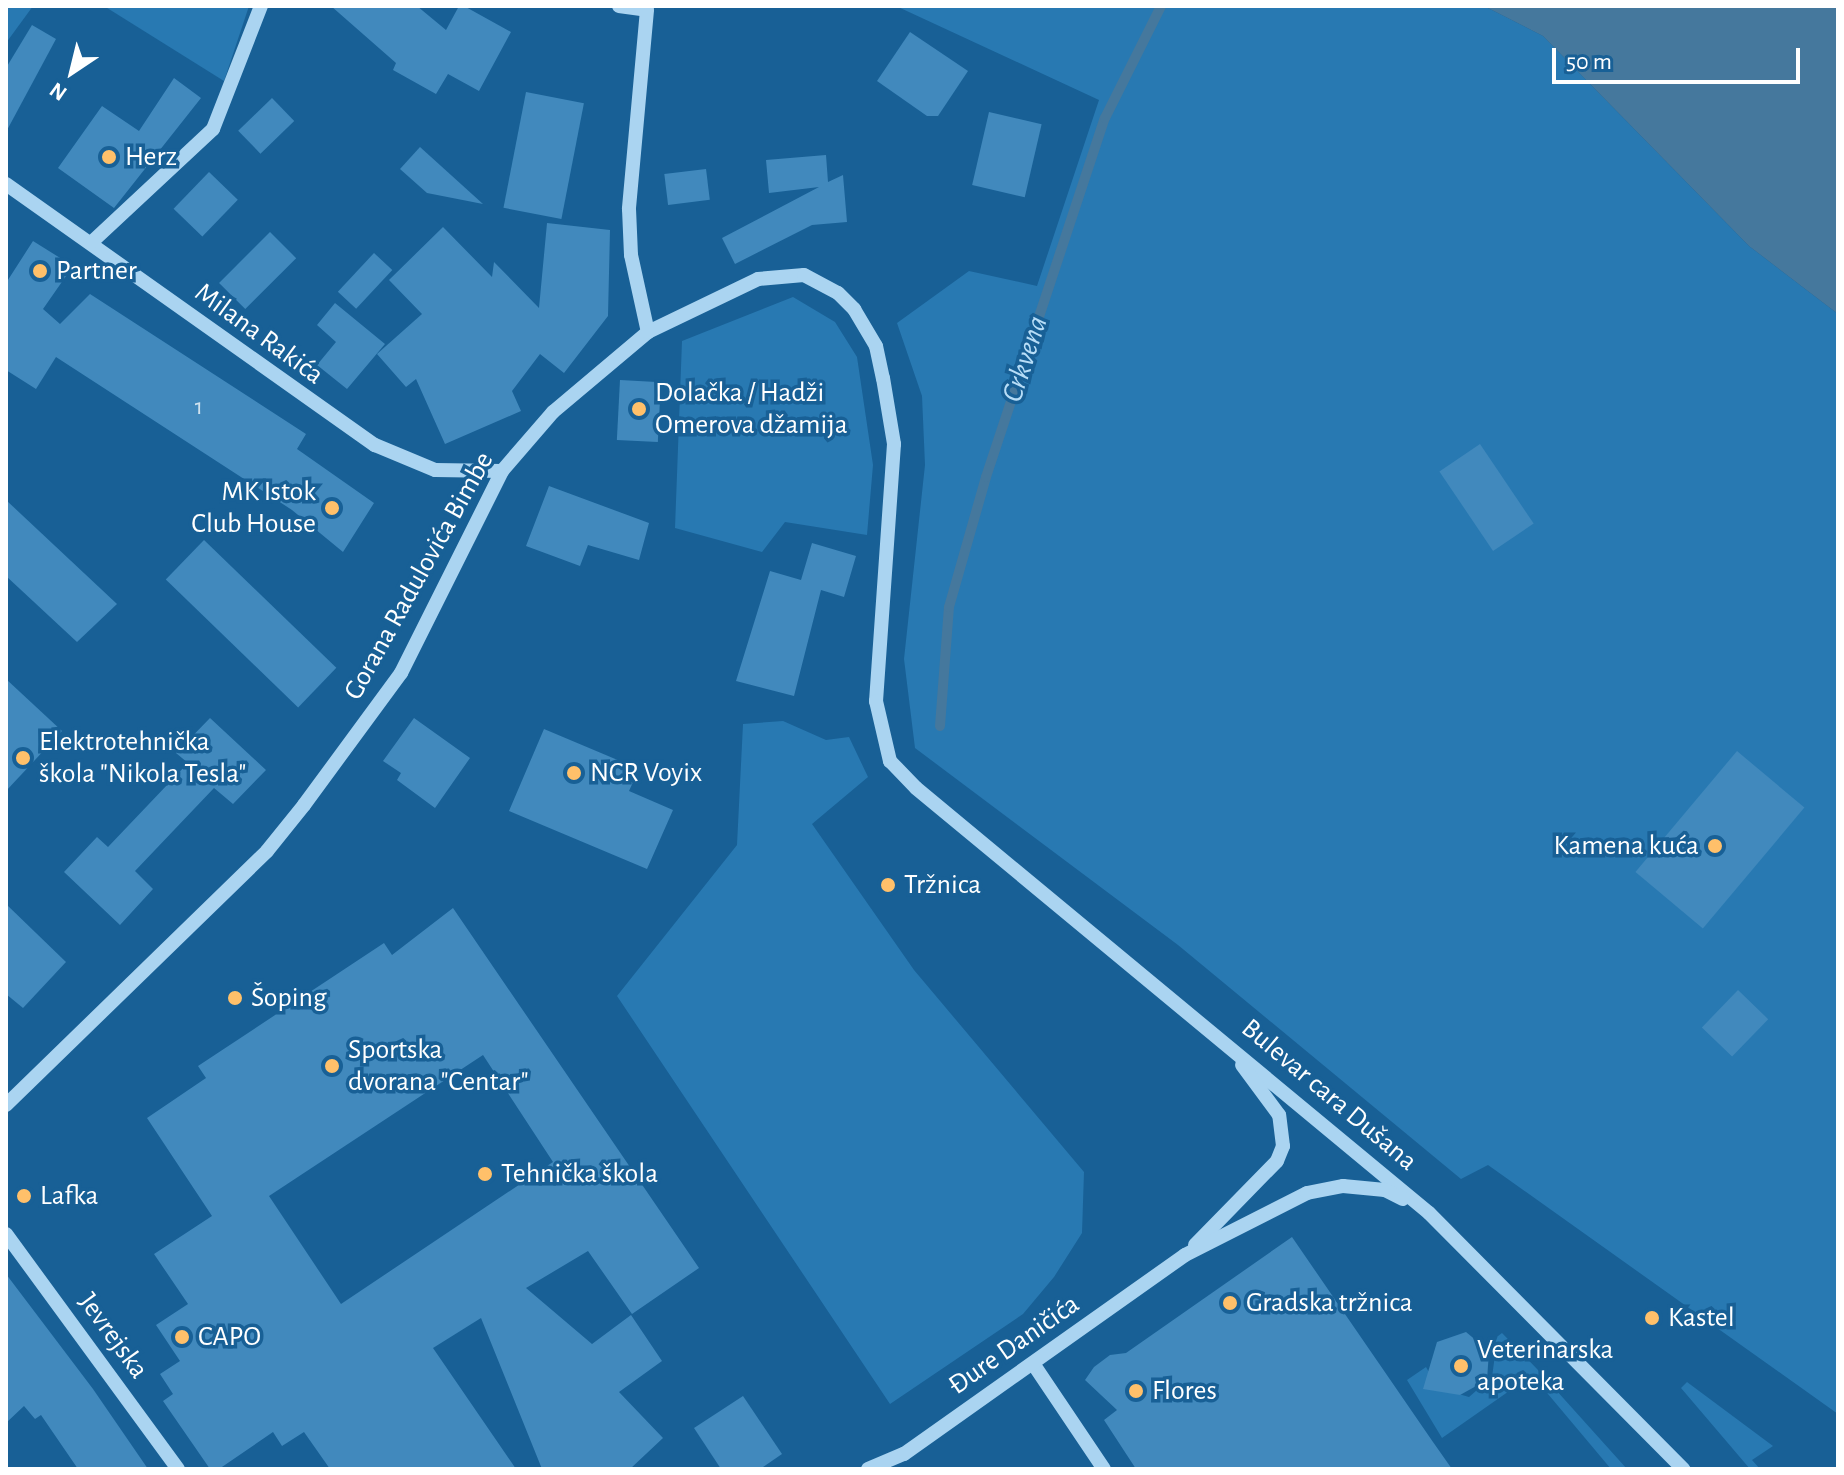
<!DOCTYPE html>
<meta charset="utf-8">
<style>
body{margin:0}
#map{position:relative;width:1844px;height:1475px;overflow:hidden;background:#186096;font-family:"Alegreya Sans",sans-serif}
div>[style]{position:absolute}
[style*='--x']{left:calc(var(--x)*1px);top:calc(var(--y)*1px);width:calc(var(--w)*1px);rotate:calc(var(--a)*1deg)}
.green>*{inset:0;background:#2879b2}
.water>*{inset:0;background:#45789d}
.stream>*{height:10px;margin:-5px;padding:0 5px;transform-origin:5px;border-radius:5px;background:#45789d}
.building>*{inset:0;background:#4189bd;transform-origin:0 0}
.minor>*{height:14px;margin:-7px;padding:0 7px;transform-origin:7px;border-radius:7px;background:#aad4f1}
.dots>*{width:22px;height:22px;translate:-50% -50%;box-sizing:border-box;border:4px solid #186096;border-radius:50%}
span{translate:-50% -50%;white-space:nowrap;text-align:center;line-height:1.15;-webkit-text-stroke:7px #186096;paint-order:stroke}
.number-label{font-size:24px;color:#d0e2ee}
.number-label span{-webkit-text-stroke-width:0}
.poi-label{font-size:28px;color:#fff}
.left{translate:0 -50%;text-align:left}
.right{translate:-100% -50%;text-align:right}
.street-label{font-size:28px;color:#fff}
.water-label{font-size:30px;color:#b7ddf7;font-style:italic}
.frame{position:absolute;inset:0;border:8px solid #fff;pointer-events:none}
.north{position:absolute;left:32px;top:32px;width:80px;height:80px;-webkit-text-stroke:6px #186096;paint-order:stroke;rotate:215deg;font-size:22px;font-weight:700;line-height:32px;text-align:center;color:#fff}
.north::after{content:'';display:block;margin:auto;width:28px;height:36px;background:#fff;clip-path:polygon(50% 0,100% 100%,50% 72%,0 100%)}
.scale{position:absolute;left:1552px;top:48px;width:248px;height:36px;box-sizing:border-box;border:4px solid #fff;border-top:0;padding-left:10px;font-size:24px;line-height:28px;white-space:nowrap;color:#fff;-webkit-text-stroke:6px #186096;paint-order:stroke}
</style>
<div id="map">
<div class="green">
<i style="clip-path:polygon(6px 6px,33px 6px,6px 43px)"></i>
<i style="clip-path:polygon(104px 6px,249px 6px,224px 81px)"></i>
<i style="clip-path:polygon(896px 6px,1484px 6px,1543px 36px,1749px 246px,1838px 314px,1838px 1414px,1488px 1165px,1461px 1179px,1178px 945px,915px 748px,904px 659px,925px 465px,922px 396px,897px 323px,969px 271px,1037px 286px,1099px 100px)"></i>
<i style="clip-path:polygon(793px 297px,835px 322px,857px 357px,873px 465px,867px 535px,785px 522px,762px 552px,675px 528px,682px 341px)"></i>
<i style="clip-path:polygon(783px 721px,826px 740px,849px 737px,868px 777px,812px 824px,914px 970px,1084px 1172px,1082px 1233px,1054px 1277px,1023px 1314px,890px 1404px,617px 996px,737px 845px,743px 724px)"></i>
<i style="clip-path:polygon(1502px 1333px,1538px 1370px,1627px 1469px,1611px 1469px,1532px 1375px,1442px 1438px,1407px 1380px,1426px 1367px,1438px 1388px,1469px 1397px,1492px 1377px,1495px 1355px,1490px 1342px)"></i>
<i style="clip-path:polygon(1687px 1382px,1773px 1446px,1752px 1460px,1760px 1469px,1750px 1469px,1681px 1388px)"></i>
</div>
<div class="water">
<i style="clip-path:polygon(1484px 6px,1838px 6px,1838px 314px,1749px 246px,1543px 36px)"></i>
</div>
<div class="stream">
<i style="--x:940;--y:726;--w:119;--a:-85.7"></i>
<i style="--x:949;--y:607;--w:135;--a:-74.1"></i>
<i style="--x:986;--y:477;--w:378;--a:-71.7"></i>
<i style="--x:1105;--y:118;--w:125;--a:-63.4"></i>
</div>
<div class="building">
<i style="clip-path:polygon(331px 6px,417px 6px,446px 30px,459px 6px,464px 6px,511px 32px,479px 91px,448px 74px,436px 94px,393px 70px,396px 63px)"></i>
<i style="clip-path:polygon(32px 25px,56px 39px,6px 132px,6px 68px)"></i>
<i style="clip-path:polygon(910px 32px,968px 71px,938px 116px,927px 116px,877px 81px)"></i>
<i style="clip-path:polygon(174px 78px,201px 98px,114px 208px,58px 168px,102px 106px,139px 131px)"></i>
<i style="left:526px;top:92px;width:59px;height:118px;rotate:11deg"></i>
<i style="left:272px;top:98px;width:32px;height:47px;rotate:46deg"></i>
<i style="left:989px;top:112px;width:54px;height:75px;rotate:13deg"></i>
<i style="clip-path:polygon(420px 147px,483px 204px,427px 193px,400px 169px)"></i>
<i style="clip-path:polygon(826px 155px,828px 182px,843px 175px,847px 222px,812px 225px,735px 264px,722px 238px,819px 187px,769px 193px,766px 160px)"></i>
<i style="left:706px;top:169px;width:31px;height:42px;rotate:83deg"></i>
<i style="left:209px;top:172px;width:40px;height:51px;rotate:44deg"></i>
<i style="clip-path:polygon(547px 223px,610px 230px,608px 316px,564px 373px,540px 354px,512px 391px,521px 411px,445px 444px,416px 379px,406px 387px,377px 354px,422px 314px,389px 280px,443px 227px,492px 277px,494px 262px,539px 308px)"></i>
<i style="left:270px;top:232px;width:37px;height:72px;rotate:45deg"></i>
<i style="clip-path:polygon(33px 241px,73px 266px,43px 309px,60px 324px,90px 294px,306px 434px,297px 449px,374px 503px,343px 552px,292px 510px,56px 357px,36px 389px,6px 370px,6px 283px)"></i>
<i style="left:374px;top:253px;width:25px;height:53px;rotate:43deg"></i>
<i style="clip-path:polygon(335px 303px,385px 344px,347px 389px,317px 365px,336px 342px,317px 325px)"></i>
<i style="left:620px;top:380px;width:41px;height:60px;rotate:3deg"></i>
<i style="left:1480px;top:444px;width:96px;height:49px;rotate:56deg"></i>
<i style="clip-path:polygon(549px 486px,649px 523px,639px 560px,588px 545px,580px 566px,526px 546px)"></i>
<i style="clip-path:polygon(6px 500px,117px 604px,77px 642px,6px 576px)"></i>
<i style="left:204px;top:540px;width:184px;height:55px;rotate:44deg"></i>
<i style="clip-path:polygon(812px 543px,856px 556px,844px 597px,821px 590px,794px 696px,736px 681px,770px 571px,801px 580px)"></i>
<i style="clip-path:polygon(6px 679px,62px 731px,6px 791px)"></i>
<i style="clip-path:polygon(210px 718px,266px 770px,233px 804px,214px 788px,135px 871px,153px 889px,120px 925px,64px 872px,97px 837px,108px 847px,188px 763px,176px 753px)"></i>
<i style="clip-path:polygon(414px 718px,470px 758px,435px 808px,397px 780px,401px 773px,383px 761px)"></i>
<i style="clip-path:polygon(544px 729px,639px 769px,629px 791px,673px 810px,647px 869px,509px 811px)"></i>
<i style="left:1737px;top:751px;width:88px;height:158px;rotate:40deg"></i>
<i style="clip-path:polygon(6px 904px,66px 962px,23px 1008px,6px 994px)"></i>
<i style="clip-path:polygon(evenodd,453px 908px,699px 1268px,632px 1314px,588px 1251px,526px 1288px,592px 1344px,631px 1315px,662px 1361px,619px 1392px,663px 1438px,630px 1469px,542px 1469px,481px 1318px,433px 1348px,516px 1469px,330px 1469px,304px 1432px,282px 1446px,273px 1432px,219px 1469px,210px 1469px,163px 1401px,173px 1394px,160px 1374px,180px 1361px,156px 1325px,188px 1304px,154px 1254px,212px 1216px,147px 1118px,206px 1078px,198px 1066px,384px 943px,392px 955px,453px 908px,483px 1055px,553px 1162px,341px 1304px,269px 1196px,483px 1055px)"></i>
<i style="left:1738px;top:990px;width:42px;height:52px;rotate:44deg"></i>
<i style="clip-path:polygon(1292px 1237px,1433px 1442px,1452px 1469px,1136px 1469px,1104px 1420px,1117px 1410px,1085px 1380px,1094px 1367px,1110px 1355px,1126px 1353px)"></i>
<i style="clip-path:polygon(6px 1274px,93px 1389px,148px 1469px,78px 1469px,41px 1415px,35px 1419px,24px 1406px,6px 1423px)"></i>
<i style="clip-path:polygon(1466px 1332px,1489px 1351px,1487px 1380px,1460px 1395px,1423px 1389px,1437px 1342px)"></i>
<i style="clip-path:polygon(743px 1396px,782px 1454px,760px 1469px,721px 1469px,694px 1428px)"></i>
</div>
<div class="minor">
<i style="--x:619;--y:6;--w:28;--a:8"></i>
<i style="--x:647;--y:10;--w:200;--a:95.2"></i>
<i style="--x:629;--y:209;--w:46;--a:87.5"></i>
<i style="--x:631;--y:255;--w:79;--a:77.6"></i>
<i style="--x:6;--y:184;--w:452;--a:35.3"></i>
<i style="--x:375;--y:445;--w:65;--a:22.6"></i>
<i style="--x:435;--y:470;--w:67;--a:0.9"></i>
<i style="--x:93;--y:241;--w:164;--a:-43"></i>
<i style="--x:213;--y:129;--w:132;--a:-68.7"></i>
<i style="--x:6;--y:1105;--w:364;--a:-44.2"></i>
<i style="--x:267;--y:851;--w:59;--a:-51.2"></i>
<i style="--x:304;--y:805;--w:164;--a:-53.7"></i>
<i style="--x:401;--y:673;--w:226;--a:-63.4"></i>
<i style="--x:502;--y:471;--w:78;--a:-49.2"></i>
<i style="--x:553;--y:412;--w:124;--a:-40.1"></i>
<i style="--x:648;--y:332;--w:122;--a:-25.7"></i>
<i style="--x:758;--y:279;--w:46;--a:-5"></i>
<i style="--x:804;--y:275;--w:38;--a:28"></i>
<i style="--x:838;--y:293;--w:23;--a:45"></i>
<i style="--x:854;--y:309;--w:43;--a:59.3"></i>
<i style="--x:876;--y:346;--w:33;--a:78"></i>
<i style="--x:883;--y:378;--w:67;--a:80.5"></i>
<i style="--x:894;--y:444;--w:258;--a:94"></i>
<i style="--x:876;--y:701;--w:62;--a:76.9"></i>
<i style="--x:890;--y:761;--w:37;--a:46"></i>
<i style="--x:916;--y:788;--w:666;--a:39.64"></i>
<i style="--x:1429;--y:1213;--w:361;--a:45.2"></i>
<i style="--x:6;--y:1234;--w:291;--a:53.8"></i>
<i style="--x:1195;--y:1245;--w:117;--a:-45.7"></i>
<i style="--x:1277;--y:1161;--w:16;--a:-68"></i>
<i style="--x:1283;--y:1146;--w:31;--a:-97"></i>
<i style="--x:1279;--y:1115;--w:62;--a:-126.5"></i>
<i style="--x:1034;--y:1365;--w:125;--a:56.1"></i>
<i style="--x:868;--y:1469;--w:39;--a:-23"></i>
<i style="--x:904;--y:1454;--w:344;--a:-35.3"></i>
<i style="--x:1185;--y:1255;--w:137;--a:-26.9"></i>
<i style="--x:1307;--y:1193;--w:37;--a:-11"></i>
<i style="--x:1343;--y:1186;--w:42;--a:5.4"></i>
<i style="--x:1385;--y:1190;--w:20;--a:27"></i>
</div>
<div class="dots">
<i style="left:109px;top:157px;background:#ffc06a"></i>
<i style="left:40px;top:271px;background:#ffc06a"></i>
<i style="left:639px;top:409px;background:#ffc06a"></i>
<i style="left:332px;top:508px;background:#ffc06a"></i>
<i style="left:23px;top:758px;background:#ffc06a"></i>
<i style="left:574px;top:773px;background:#ffc06a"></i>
<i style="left:1715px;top:846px;background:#ffc06a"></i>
<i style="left:888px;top:885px;background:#ffc06a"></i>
<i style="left:235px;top:998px;background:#ffc06a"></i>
<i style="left:332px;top:1066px;background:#ffc06a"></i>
<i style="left:485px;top:1174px;background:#ffc06a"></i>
<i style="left:24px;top:1196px;background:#ffc06a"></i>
<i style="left:1230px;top:1303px;background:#ffc06a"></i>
<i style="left:1652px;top:1318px;background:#ffc06a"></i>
<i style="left:182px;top:1337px;background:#ffc06a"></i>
<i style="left:1461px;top:1366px;background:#ffc06a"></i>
<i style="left:1136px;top:1391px;background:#ffc06a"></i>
</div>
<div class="number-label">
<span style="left:199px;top:408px">1</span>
</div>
<div class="poi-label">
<span class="left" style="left:125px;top:157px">Herz</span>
<span class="left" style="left:56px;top:271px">Partner</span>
<span class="left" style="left:655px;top:409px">Dolačka / Hadži<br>Omerova džamija</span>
<span class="right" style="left:316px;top:508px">MK Istok<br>Club House</span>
<span class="left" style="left:39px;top:758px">Elektrotehnička<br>škola "Nikola Tesla"</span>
<span class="left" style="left:590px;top:773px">NCR Voyix</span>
<span class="right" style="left:1699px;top:846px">Kamena kuća</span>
<span class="left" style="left:904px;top:885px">Tržnica</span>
<span class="left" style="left:251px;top:998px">Šoping</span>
<span class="left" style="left:348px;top:1066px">Sportska<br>dvorana "Centar"</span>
<span class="left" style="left:501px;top:1174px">Tehnička škola</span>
<span class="left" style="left:40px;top:1196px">Lafka</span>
<span class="left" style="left:1246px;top:1303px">Gradska tržnica</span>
<span class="left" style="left:1668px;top:1318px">Kastel</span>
<span class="left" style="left:198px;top:1337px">CAPO</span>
<span class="left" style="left:1477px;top:1366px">Veterinarska<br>apoteka</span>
<span class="left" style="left:1152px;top:1391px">Flores</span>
</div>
<div class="street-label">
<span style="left:259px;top:334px;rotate:36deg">Milana Rakića</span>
<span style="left:419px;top:576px;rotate:-61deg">Gorana Radulovića Bimbe</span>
<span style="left:1329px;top:1095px;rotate:40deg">Bulevar cara Dušana</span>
<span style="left:113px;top:1336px;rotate:54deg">Jevrejska</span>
<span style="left:1014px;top:1345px;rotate:-35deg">Đure Daničića</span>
</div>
<div class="water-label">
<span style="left:1025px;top:359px;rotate:-72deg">Crkvena</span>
</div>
<div class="frame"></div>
<div class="north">N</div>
<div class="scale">50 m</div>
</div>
